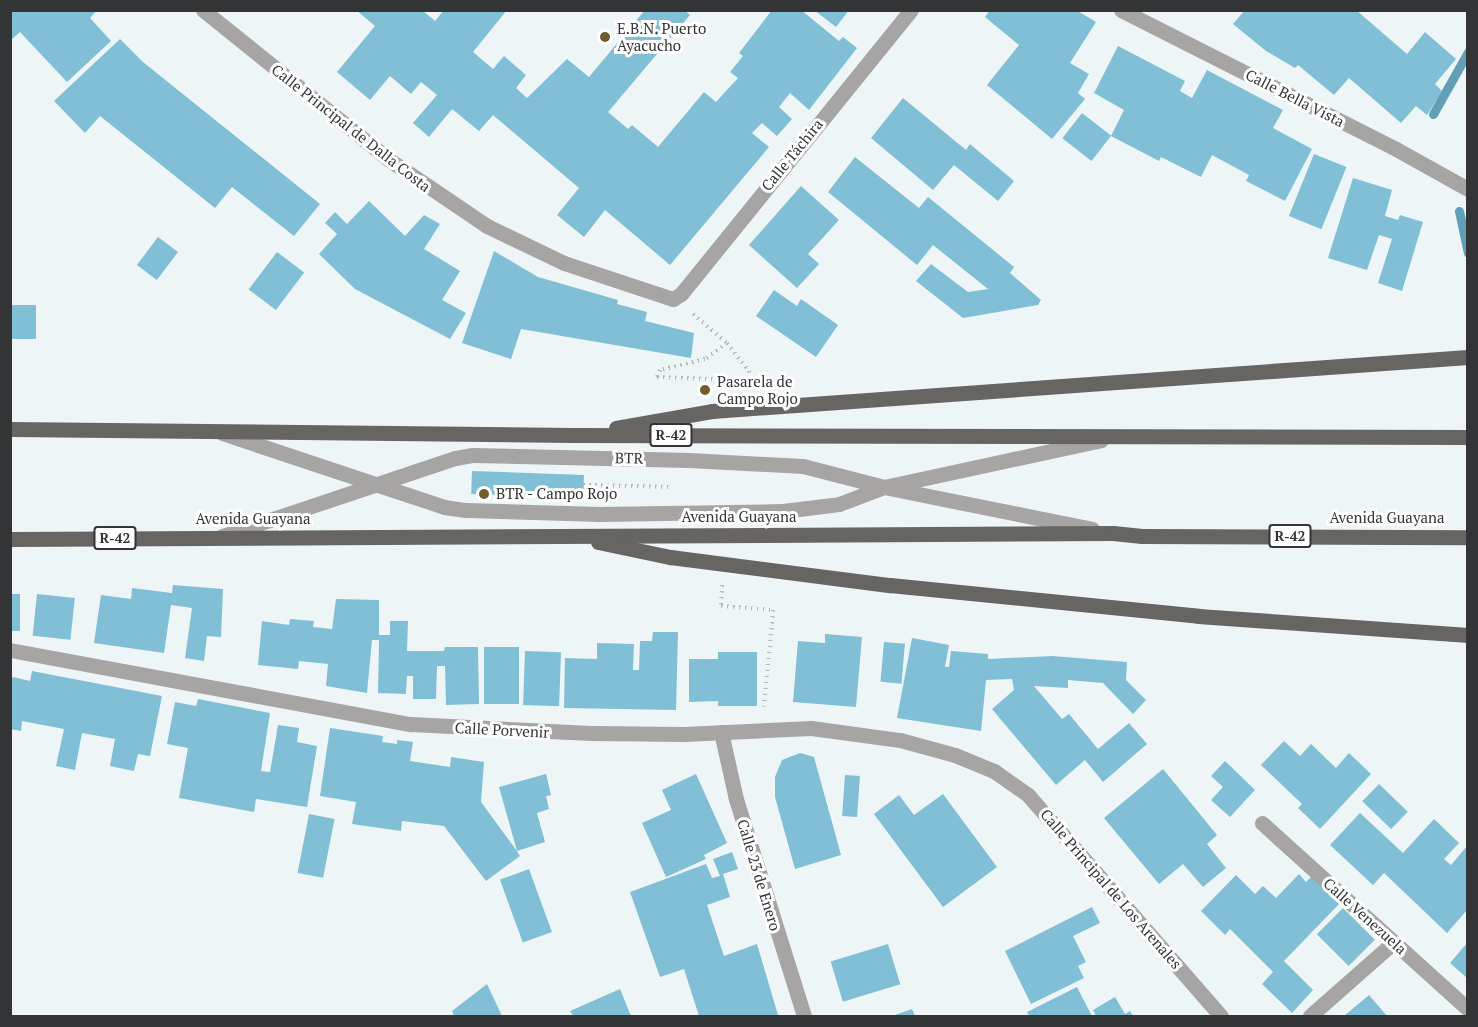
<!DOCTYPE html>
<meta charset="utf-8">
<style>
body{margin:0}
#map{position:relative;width:1478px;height:1027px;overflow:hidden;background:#eef5f7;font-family:"PT Serif",serif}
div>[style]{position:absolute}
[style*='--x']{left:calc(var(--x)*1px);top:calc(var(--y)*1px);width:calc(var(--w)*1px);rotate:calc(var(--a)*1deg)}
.stream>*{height:9px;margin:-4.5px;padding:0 4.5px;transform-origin:4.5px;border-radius:4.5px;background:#619fb6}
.building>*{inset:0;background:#80bfd6;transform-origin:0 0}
.path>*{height:4px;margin-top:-2px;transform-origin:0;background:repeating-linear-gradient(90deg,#b3b8ba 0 1.5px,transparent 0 6px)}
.minor>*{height:15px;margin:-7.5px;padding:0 7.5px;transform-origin:7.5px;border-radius:7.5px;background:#a6a5a3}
.major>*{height:15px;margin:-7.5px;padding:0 7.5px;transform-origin:7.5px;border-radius:7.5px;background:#676561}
.dots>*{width:16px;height:16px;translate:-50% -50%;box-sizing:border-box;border:3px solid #fff;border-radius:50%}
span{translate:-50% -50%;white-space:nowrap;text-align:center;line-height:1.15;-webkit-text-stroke:6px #fff;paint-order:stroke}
.shield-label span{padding:2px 4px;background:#fff;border:2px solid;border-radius:4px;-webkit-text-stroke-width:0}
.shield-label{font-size:14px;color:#323435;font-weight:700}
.poi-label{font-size:15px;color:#323435}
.left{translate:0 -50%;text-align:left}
.street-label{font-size:15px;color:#323435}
.frame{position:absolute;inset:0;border:12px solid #323435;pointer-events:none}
</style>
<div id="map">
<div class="stream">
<i style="--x:1433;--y:114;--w:71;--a:-60.6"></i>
<i style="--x:1459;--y:211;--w:43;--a:77.9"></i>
</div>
<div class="building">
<i style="clip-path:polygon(10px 10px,97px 10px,90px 18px,111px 41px,67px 82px,20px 32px,10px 41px)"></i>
<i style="clip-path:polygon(356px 10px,422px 10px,435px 21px,444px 10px,507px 10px,473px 52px,493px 69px,504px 56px,526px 75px,516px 88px,527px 98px,567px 59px,589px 77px,645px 10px,684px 10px,690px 15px,608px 112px,628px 129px,632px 125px,658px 147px,704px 92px,716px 102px,738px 78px,730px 72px,743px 56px,739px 53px,772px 10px,801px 10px,839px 41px,843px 37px,857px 48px,809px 110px,790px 93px,779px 107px,792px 119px,777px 136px,762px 123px,752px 133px,769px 147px,670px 265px,605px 210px,584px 237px,557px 215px,579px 188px,493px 115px,479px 131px,452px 109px,429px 137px,413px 123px,437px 95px,421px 82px,411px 94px,390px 76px,370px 100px,337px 72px,375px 26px)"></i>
<i style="clip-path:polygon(814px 10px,849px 10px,836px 27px)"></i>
<i style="clip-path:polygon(990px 10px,1076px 10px,1096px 22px,1070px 63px,1089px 74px,1078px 93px,1085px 99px,1052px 139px,987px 85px,1019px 45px,985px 17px)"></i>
<i style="clip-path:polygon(1245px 10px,1356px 10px,1407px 54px,1425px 32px,1456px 59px,1435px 84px,1442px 91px,1427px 115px,1416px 106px,1401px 123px,1349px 78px,1334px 95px,1298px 65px,1295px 68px,1266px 51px,1233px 24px)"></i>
<i style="clip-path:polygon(120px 39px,143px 62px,320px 204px,294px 236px,232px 187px,215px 208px,100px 116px,85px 133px,54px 101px)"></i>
<i style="clip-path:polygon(1118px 46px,1185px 81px,1180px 91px,1192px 98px,1207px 70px,1283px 110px,1273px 128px,1312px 149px,1285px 201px,1246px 181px,1249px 175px,1212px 155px,1201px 177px,1161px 157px,1159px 161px,1111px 136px,1124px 110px,1094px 93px)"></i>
<i style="clip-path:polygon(903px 98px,966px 150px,970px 144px,1014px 181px,998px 201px,954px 165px,933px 190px,871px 138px)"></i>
<i style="left:1082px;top:113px;width:37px;height:32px;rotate:38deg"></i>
<i style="left:1314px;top:154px;width:35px;height:67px;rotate:22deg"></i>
<i style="clip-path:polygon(855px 157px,919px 208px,928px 197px,1014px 267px,1010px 273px,1041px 300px,1038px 305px,963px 318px,916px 281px,931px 264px,968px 292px,988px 289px,933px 245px,917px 265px,828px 192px)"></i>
<i style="clip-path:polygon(1353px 178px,1392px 190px,1385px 216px,1398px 220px,1400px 215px,1423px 222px,1402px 291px,1378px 283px,1392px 239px,1379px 235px,1367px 270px,1328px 258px)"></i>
<i style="clip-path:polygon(801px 186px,839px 220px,808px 254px,819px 264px,797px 288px,749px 245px)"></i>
<i style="clip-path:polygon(369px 201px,405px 236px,424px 215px,440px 224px,424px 249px,460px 271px,442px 300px,466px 313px,450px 339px,355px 289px,319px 254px,337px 234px,325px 223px,335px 212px,347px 224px)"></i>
<i style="left:158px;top:237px;width:25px;height:35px;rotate:37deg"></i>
<i style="clip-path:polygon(494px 251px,538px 277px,618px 300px,617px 304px,647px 312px,645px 321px,694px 333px,691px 358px,521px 329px,511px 359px,462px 343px)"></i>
<i style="left:277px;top:252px;width:34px;height:47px;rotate:37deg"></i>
<i style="clip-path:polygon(774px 290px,797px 306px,801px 299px,838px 325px,816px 357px,756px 316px)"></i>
<i style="left:10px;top:305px;width:26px;height:34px"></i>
<i style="left:472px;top:471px;width:112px;height:23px;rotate:2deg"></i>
<i style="clip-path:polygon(173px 585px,223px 589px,221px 637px,207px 636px,204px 661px,185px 658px,192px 608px,171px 605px,164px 653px,94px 643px,101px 595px,131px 599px,132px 588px,172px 593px)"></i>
<i style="left:10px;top:594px;width:10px;height:37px"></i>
<i style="left:37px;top:594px;width:38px;height:42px;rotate:6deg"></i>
<i style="clip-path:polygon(336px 599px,379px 600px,379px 635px,390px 635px,390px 621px,408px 621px,407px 651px,444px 651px,445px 647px,478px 647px,479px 704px,446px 705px,445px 666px,437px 666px,436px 699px,413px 699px,413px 676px,407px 676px,406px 694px,378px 693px,379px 640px,372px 640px,367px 693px,326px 686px,328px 664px,299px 661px,298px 669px,258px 665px,262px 621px,289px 625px,290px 619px,314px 621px,313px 627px,332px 629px)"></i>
<i style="clip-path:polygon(653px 632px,678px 632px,676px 710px,564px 708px,565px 658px,597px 659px,597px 643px,634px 644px,633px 670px,639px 670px,640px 641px,652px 641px)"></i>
<i style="clip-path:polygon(825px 634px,862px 637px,856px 707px,793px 702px,798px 641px,825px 643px)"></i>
<i style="clip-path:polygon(912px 638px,949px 645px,945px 667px,949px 667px,951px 651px,988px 654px,988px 659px,1052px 656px,1127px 662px,1126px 680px,1146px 700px,1133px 714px,1103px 683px,1068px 680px,1068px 688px,1034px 686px,1062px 719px,1069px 714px,1098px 749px,1129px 723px,1147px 744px,1103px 782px,1085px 760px,1056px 785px,992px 709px,1014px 690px,1012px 679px,986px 680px,981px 731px,897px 718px)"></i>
<i style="left:884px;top:642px;width:21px;height:40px;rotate:5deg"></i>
<i style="left:484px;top:647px;width:35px;height:57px"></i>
<i style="left:525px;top:651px;width:36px;height:54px;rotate:2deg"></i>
<i style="clip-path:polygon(718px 652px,757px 652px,757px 706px,718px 706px,718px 701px,689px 702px,689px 659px,718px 659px)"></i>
<i style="clip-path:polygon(32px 671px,162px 696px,150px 756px,138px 754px,134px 771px,110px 766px,115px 739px,82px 733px,75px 770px,56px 766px,64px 729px,22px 721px,21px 731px,10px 729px,10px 682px,13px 677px,30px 681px)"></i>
<i style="clip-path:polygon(198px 699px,270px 713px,261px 771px,270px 772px,278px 725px,299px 728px,297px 742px,317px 746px,307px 807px,256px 799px,254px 812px,179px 798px,188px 748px,167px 744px,175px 702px,196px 706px)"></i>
<i style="clip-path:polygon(330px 728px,383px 736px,382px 742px,397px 744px,397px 740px,413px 742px,410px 761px,450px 767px,451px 757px,484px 762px,481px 802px,517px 851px,499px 787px,546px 774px,551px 795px,546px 796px,549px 809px,537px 813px,545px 842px,517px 851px,520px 856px,486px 881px,444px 826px,402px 821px,401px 831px,352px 824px,356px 802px,320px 796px)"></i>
<i style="clip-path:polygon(1284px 741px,1300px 756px,1311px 744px,1336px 768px,1349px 753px,1371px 774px,1320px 829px,1298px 808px,1302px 804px,1261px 765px)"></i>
<i style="clip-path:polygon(800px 753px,814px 757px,841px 855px,795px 869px,775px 797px,775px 777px,782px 760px)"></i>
<i style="clip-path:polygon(1225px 761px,1255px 790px,1230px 817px,1211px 800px,1223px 787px,1211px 776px)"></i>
<i style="clip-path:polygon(1163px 769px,1217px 835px,1207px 844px,1226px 868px,1203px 887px,1183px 864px,1159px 884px,1104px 818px)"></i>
<i style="clip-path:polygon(696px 774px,727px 843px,704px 855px,706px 859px,666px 877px,642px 823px,671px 810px,662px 790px)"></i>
<i style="left:845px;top:775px;width:15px;height:41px;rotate:4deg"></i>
<i style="left:1379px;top:784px;width:40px;height:24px;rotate:44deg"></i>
<i style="clip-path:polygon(943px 794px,997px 867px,943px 907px,874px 814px,899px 795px,914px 815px)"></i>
<i style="clip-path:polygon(1360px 813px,1403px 853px,1434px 819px,1459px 843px,1444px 859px,1451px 865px,1467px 846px,1467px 910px,1447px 933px,1384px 873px,1373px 885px,1330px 845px)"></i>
<i style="left:309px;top:814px;width:26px;height:60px;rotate:11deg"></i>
<i style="clip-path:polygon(732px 852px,738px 869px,723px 874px,730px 897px,707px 905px,724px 956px,757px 944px,778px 1015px,773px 1016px,699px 1016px,684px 969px,660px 977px,630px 892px,706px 864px,712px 878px,720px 876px,713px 859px)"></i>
<i style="left:529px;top:869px;width:67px;height:31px;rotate:70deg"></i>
<i style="clip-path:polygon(1299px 874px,1306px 882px,1313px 875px,1341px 902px,1284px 961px,1313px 990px,1292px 1013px,1262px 984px,1273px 972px,1230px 929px,1225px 935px,1201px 911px,1236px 875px,1255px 894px,1263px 886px,1276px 898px)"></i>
<i style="clip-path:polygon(1092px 907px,1100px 923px,1073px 936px,1086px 962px,1078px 966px,1084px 978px,1031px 1004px,1005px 951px)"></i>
<i style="left:1343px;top:908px;width:45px;height:37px;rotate:45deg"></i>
<i style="clip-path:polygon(1467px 943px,1467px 978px,1450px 963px)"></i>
<i style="left:888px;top:944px;width:42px;height:60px;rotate:73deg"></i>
<i style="clip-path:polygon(487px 984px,502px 1016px,454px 1016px,452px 1011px)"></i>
<i style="clip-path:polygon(1077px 987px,1092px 1016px,1029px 1016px,1027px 1012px)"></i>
<i style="clip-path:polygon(620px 989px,631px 1016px,573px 1016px,570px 1011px)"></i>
<i style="clip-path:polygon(1369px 995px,1387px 1016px,1344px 1016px)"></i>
<i style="clip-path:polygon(1115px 997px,1125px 1014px,1130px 1011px,1133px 1016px,1096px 1016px,1093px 1010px)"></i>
<i style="clip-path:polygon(912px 1009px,915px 1016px,892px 1016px)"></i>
</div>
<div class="path">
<i style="--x:693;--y:314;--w:45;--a:40.5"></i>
<i style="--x:727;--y:343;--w:36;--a:52"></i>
<i style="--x:749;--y:371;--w:15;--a:74"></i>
<i style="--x:727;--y:343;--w:27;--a:144"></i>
<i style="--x:705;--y:359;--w:46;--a:166.3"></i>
<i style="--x:660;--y:370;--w:8;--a:113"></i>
<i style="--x:657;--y:377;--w:75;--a:2.3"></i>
<i style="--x:732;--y:380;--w:6;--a:90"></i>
<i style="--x:583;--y:485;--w:86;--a:1.3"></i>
<i style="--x:722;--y:585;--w:21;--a:93"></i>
<i style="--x:721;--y:606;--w:52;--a:4.4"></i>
<i style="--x:773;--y:610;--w:97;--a:95.3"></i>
</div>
<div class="minor">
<i style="--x:203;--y:10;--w:238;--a:38.8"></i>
<i style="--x:388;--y:159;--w:120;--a:34.1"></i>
<i style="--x:487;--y:226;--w:85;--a:25.7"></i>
<i style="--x:564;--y:263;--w:115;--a:18.3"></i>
<i style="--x:673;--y:299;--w:9;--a:-32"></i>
<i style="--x:681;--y:294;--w:365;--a:-51"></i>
<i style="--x:1121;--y:10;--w:308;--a:26.8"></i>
<i style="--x:1396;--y:149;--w:82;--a:29.1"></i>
<i style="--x:222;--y:433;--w:234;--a:18.4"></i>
<i style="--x:444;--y:507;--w:22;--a:8"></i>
<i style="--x:466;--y:510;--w:133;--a:1.7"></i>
<i style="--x:599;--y:514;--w:184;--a:-0.9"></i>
<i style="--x:783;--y:511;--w:56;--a:-7.1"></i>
<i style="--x:839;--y:504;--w:48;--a:-20.7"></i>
<i style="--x:884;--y:487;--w:222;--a:-12.2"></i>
<i style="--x:222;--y:536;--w:246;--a:-18.5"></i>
<i style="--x:455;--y:458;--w:17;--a:-10"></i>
<i style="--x:472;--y:455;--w:217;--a:1.3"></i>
<i style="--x:689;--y:460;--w:114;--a:3"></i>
<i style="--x:803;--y:466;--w:84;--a:14.5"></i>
<i style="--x:884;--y:487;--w:212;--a:11.4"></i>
<i style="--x:10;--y:650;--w:408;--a:10.5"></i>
<i style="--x:411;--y:724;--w:180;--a:2.9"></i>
<i style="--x:591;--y:733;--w:93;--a:0.6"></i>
<i style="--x:684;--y:734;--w:127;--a:-2.7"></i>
<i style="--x:811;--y:728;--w:90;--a:7.7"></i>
<i style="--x:900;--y:740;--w:57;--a:15.3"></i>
<i style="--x:955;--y:755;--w:42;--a:22.3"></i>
<i style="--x:994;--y:771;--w:42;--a:35.2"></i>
<i style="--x:1028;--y:795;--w:293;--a:48.9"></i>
<i style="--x:721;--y:732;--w:69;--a:77.4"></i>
<i style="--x:736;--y:799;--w:227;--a:72.6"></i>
<i style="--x:1262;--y:823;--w:278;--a:42.1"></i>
<i style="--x:1310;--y:1016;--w:112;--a:-41.4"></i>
</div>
<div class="major">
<i style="--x:616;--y:428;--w:97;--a:-10"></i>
<i style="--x:712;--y:411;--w:758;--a:-4.09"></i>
<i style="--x:10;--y:429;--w:563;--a:0.61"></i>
<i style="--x:573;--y:435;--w:895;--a:0.13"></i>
<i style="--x:10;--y:539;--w:1103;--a:-0.31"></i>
<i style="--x:1113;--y:533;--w:29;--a:6"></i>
<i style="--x:1142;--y:536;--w:326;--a:0.2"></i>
<i style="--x:598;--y:542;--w:74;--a:11.8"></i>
<i style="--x:670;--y:557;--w:222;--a:7.3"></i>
<i style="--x:890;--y:585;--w:310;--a:5.7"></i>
<i style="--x:1198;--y:616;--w:271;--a:4"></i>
</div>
<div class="dots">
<i style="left:605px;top:37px;background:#6f5d2b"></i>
<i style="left:705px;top:390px;background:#6f5d2b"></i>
<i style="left:484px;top:494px;background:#6f5d2b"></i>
</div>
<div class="shield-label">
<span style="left:671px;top:435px">R-42</span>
<span style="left:1290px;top:536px">R-42</span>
<span style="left:115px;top:538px">R-42</span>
</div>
<div class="poi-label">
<span class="left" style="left:617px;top:37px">E.B.N. Puerto<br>Ayacucho</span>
<span class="left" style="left:717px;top:390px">Pasarela de<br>Campo Rojo</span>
<span class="left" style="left:496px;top:494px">BTR - Campo Rojo</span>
</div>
<div class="street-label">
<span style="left:1295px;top:98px;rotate:27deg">Calle Bella Vista</span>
<span style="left:351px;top:128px;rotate:38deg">Calle Principal de Dalla Costa</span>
<span style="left:792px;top:155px;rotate:-51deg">Calle Táchira</span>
<span style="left:629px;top:458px;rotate:1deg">BTR</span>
<span style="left:739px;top:517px">Avenida Guayana</span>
<span style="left:1387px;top:518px">Avenida Guayana</span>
<span style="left:253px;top:519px">Avenida Guayana</span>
<span style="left:502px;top:730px;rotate:3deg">Calle Porvenir</span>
<span style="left:759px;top:875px;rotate:73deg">Calle 23 de Enero</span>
<span style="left:1111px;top:889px;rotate:49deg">Calle Principal de Los Arenales</span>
<span style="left:1365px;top:916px;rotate:42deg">Calle Venezuela</span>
</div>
<div class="frame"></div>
</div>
